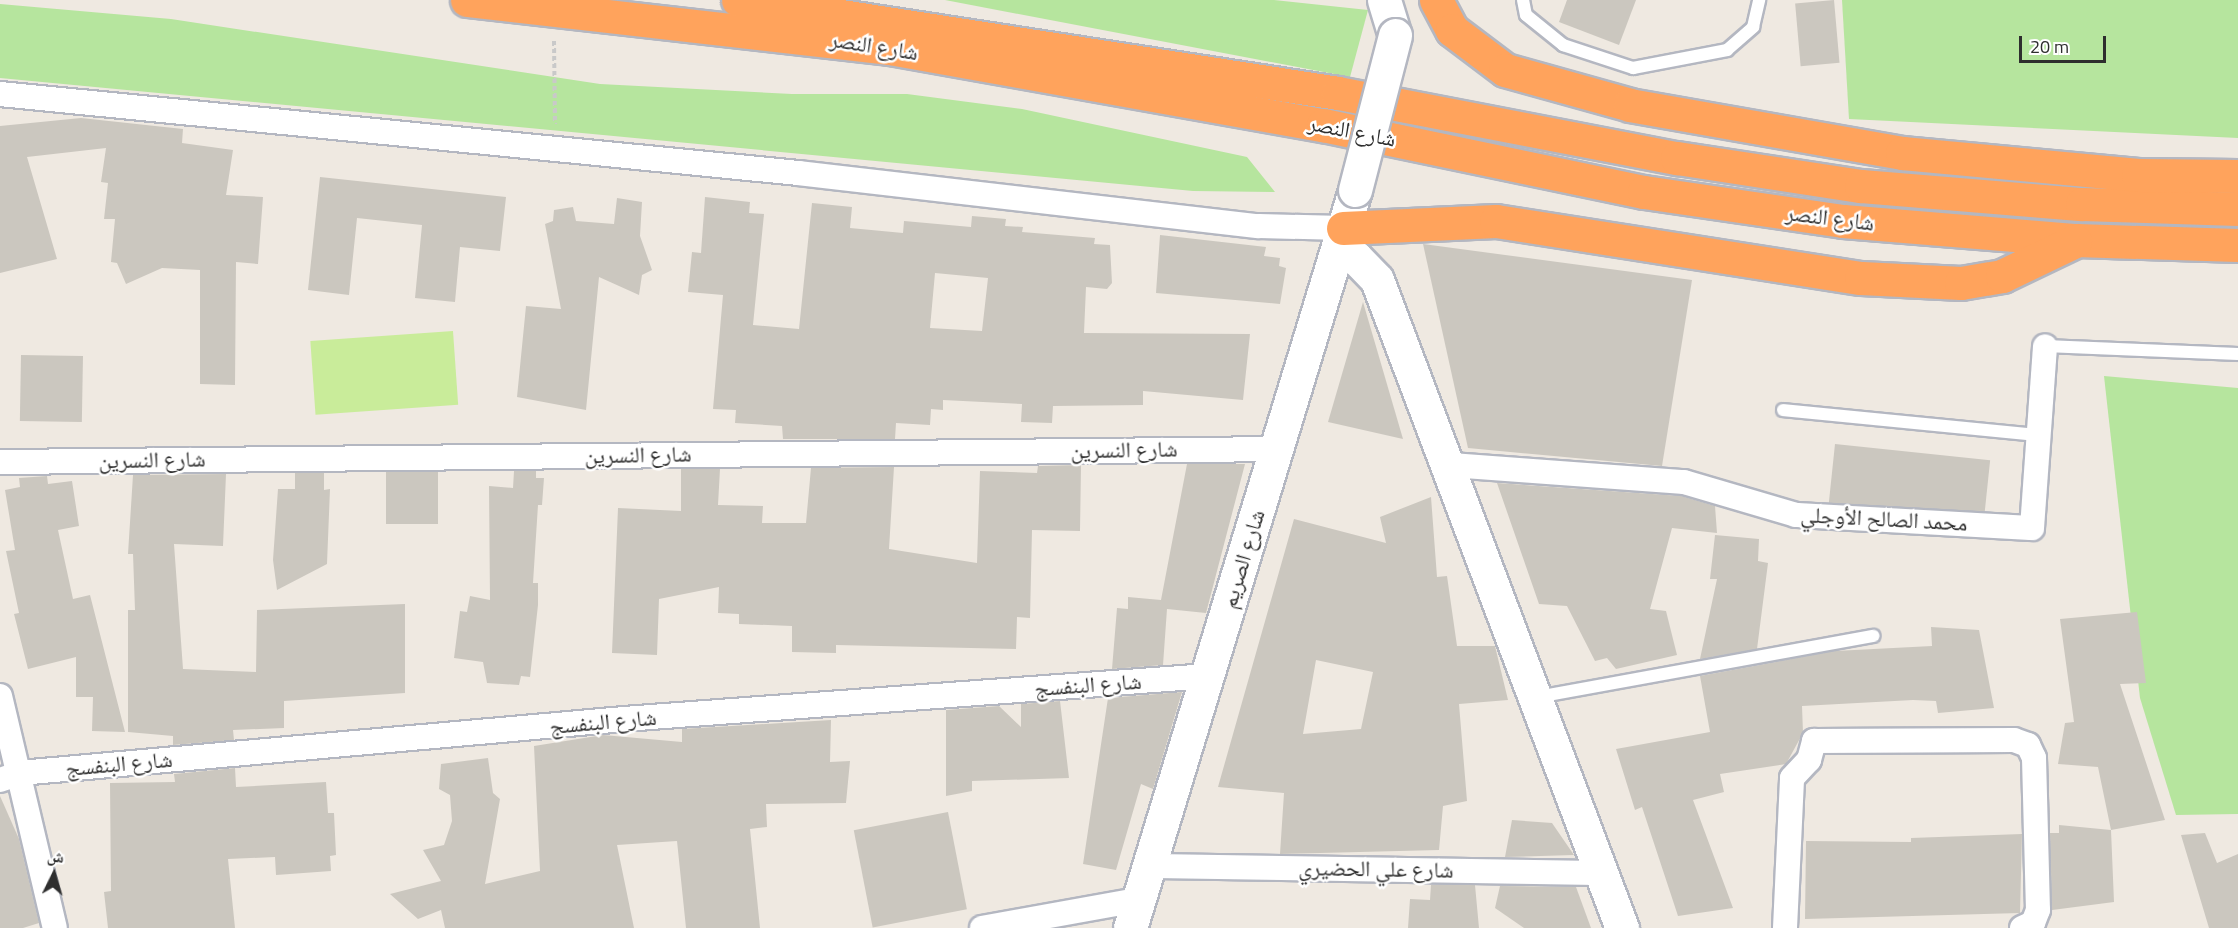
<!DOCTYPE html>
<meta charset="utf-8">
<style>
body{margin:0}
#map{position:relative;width:2238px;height:928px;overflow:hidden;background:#efe9e1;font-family:"Titillium Web","Noto Naskh Arabic",sans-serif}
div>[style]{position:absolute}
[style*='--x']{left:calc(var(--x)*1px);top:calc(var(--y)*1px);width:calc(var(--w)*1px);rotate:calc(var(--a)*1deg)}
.green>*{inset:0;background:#b6e59e}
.pitch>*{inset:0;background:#c9ec9a;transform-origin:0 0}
.building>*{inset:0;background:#cbc7bf;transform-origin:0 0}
.path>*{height:4px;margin-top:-2px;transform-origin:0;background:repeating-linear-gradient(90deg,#c9c9c9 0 4.5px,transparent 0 7.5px)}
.roads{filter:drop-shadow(2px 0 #b4b7c1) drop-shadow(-2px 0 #b4b7c1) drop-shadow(0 2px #b4b7c1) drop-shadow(0 -2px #b4b7c1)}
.lane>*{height:12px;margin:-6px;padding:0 6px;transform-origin:6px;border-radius:6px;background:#fff}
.street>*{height:24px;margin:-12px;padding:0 12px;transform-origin:12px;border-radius:12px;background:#fff}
.secondary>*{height:33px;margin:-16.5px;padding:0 16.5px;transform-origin:16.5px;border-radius:16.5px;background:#fff}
.highway>*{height:33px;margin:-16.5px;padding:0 16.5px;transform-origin:16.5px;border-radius:16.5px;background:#ffa35c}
.bridges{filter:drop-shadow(2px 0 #b4b7c1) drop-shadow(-2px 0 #b4b7c1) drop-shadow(0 2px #b4b7c1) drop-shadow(0 -2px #b4b7c1)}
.secondary-bridge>*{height:33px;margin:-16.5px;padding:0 16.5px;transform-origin:16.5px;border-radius:16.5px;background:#fff}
span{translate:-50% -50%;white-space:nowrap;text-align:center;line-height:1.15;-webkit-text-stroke:5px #fff;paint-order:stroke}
.street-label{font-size:22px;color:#2e2e2e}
.north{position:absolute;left:24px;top:844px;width:60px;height:60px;-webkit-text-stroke:4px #fff;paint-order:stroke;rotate:5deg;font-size:16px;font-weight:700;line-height:24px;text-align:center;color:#2e2e2e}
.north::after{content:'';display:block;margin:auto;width:21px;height:27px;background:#2e2e2e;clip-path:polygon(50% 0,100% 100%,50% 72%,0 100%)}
.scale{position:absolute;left:2019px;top:36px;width:87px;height:27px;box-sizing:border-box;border:3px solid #2e2e2e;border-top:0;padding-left:8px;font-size:18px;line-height:21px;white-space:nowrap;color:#2e2e2e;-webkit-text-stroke:4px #fff;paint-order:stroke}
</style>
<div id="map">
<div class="green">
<i style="clip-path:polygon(945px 0,1274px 0,1368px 10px,1350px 77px)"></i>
<i style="clip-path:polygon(1842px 0,2238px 0,2238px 138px,1849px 119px)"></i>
<i style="clip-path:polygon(0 4px,171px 19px,600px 84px,792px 94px,907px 94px,1022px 109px,1247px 157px,1275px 192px,1193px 191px,0 78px)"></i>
<i style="clip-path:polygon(2104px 376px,2238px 388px,2238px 814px,2176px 815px,2140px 698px)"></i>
</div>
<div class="pitch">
<i style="left:453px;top:331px;width:74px;height:143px;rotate:86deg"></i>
</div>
<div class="building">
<i style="clip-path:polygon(1567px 0,1636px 0,1619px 45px,1559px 22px)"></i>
<i style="left:1834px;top:0;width:63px;height:39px;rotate:85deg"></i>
<i style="clip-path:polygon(81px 118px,183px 129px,182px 143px,233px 150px,226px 195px,263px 197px,258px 264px,236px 262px,235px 385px,200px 384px,200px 270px,162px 268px,126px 284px,117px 263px,111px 262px,115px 219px,104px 219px,108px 183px,101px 182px,106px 148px,27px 157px,57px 259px,0 273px,0 126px)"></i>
<i style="clip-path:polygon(320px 177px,506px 197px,500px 251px,460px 247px,455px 302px,415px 298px,422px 225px,357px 218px,349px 295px,308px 290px)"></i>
<i style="clip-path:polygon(evenodd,705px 197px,750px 202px,749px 213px,764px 214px,753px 325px,799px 329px,812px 203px,852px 207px,850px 228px,903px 233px,904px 221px,971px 227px,972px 216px,1006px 219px,1005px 226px,1023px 227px,1022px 232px,1095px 238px,1094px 244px,1110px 245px,1112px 283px,1107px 289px,1086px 287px,1084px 333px,1250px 334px,1243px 400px,1143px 391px,1143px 405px,1053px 406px,1052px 423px,1021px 422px,1022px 404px,943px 400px,943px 410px,931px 409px,930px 425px,896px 423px,895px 439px,783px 439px,782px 426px,735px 423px,736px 410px,713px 409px,723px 295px,688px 292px,692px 252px,701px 253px,705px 197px,935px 273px,988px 278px,982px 331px,930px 328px,935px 273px)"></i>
<i style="clip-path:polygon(617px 198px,642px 202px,640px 236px,652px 270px,642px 275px,639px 295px,599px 277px,586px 410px,517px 397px,526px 306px,561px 309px,545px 224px,553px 221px,554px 210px,573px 207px,576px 221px,614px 224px)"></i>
<i style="clip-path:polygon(1160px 235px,1266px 247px,1264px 256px,1280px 258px,1279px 266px,1286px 268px,1280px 304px,1156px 293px)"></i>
<i style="clip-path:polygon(1423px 244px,1692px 280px,1662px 466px,1468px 448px)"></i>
<i style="clip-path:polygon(1363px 302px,1403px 439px,1328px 422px)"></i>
<i style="left:21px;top:355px;width:62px;height:66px;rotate:1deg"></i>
<i style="left:1835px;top:444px;width:156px;height:59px;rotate:6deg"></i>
<i style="clip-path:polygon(1187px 464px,1245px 464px,1206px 613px,1167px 609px,1163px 665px,1112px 669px,1117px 608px,1128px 609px,1128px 597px,1161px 600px)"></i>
<i style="clip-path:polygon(1081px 465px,1080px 531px,1032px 530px,1030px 618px,1017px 617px,1016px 649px,836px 645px,836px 653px,792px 652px,792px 626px,739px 624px,739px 614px,718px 613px,719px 587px,659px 599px,657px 655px,612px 653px,618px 508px,681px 511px,681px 469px,720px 469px,718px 505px,763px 506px,762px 523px,806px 523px,811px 468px,894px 467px,889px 549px,977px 563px,980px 471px,1037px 473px,1038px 466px)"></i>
<i style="clip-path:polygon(514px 471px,536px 471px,536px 478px,544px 478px,542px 505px,538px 505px,533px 583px,538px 583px,538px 605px,530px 677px,521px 676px,519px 685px,487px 683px,483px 662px,454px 658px,460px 611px,467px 612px,470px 596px,490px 600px,489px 486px,513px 488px)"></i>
<i style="left:386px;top:472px;width:52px;height:52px"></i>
<i style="clip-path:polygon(295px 473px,324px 473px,324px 490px,330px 489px,327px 564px,277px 590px,273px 560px,278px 489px,295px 489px)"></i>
<i style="clip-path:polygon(226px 474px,223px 546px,174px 544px,183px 669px,256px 672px,257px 610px,405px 604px,405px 693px,284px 701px,284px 728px,233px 730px,234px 740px,173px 745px,173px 736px,128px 732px,128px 610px,135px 610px,133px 554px,128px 554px,133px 475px)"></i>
<i style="clip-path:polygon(47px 476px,48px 484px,72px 481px,79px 526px,58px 530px,73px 599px,90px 595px,125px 732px,92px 731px,93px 697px,76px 697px,76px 657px,28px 669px,14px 614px,19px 613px,6px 551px,15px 550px,5px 490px,20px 487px,19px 478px)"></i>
<i style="clip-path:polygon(1497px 483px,1681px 496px,1715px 506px,1717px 533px,1672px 528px,1650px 609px,1666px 611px,1677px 655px,1616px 669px,1607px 658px,1595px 661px,1567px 606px,1539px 604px)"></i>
<i style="clip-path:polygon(evenodd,1431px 497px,1437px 577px,1447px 576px,1457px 646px,1495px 646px,1508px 700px,1459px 704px,1467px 801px,1443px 806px,1439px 850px,1280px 854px,1284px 793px,1218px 787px,1294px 519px,1386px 543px,1380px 517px,1431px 497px,1316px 660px,1373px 672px,1361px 729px,1303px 734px,1316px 660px)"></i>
<i style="clip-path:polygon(1715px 535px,1759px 539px,1758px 561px,1768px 563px,1757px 649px,1700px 659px,1717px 579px,1710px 579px)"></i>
<i style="clip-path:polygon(2137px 612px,2146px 683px,2120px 684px,2165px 820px,2111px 830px,2098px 767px,2058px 764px,2065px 723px,2074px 722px,2060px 619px)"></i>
<i style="clip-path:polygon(1931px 627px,1979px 630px,1994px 708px,1938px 713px,1936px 701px,1913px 700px,1802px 706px,1803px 733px,1786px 764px,1720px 774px,1724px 792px,1693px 800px,1733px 908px,1678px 916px,1642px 807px,1635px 810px,1616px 749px,1710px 732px,1700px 676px,1835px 651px,1932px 646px)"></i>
<i style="clip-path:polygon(1182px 692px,1153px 789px,1141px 784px,1116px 870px,1083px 864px,1108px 698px)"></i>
<i style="clip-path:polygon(1060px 701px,1069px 778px,972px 781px,972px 791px,946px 796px,946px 710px,999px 706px,1021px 727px,1021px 704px)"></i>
<i style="clip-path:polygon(831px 720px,830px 762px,850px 761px,846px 803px,766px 804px,767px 827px,750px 829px,760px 928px,686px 928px,677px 841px,617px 845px,634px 928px,445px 928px,441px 910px,418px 919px,390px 894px,441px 881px,423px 850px,444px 845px,452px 821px,450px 795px,439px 789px,441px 764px,488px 758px,493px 793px,500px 799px,485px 884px,540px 871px,534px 746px,603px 735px,682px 742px,682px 729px)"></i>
<i style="clip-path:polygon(235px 768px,236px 787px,326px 782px,328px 813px,334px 813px,336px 855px,330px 856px,331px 871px,276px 875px,275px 857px,228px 859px,235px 928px,108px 928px,104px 892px,111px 891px,110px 783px,175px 782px,174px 774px)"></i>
<i style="clip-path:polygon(0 796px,19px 839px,39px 923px,23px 928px,0 928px)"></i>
<i style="left:948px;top:812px;width:99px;height:96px;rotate:79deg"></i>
<i style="clip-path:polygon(1512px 820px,1552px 823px,1574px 855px,1505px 857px)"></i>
<i style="clip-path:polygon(2059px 825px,2111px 830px,2114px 902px,2052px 910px,2050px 833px,2059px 833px)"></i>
<i style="clip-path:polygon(2205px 833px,2217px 863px,2238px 854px,2238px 928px,2209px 928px,2181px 835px)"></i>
<i style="clip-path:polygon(2022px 834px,2020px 913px,1805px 919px,1806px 841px,1911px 842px,1911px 838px)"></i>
<i style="clip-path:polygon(1431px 885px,1475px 885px,1479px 928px,1408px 928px,1410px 899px,1430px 900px)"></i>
<i style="clip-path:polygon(1500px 886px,1576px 887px,1591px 928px,1524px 928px,1495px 908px)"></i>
</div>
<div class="path">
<i style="--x:554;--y:41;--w:83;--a:89.3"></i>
</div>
<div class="roads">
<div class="lane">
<i style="--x:1523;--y:0;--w:15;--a:79"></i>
<i style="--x:1526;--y:15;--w:48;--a:39"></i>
<i style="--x:1563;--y:45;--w:74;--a:18.2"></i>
<i style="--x:1633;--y:68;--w:96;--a:-10.8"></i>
<i style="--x:1727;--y:50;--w:35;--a:-41"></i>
<i style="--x:1753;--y:27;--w:28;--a:-77"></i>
<i style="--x:2045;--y:346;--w:193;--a:2.4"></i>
<i style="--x:1783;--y:410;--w:257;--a:5.6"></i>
<i style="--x:1537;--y:697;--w:342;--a:-10.3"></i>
</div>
<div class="street">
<i style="--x:0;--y:94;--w:802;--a:5.65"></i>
<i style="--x:798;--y:173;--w:464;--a:6.6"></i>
<i style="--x:1259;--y:226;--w:84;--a:1.4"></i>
<i style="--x:0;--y:462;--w:1277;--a:-0.58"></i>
<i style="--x:1451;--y:465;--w:234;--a:4.2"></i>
<i style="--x:1684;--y:482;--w:117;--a:16.4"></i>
<i style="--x:1796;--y:515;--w:236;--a:3.2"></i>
<i style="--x:2032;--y:528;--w:182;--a:-85.9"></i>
<i style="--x:0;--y:696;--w:238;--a:76.7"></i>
<i style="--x:0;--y:780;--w:21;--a:-19"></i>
<i style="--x:20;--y:773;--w:606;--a:-5.11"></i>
<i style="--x:624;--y:719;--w:586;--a:-4.21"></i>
<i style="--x:1151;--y:866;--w:450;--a:0.9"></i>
<i style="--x:982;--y:928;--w:158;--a:-10.2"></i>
<i style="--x:1785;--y:928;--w:150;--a:-87.3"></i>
<i style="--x:1792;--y:778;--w:25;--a:-47"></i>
<i style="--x:1809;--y:760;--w:20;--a:-75"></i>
<i style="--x:1814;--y:741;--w:200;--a:-0.3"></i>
<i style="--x:2014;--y:740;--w:15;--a:20"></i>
<i style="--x:2028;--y:745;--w:14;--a:65"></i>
<i style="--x:2034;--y:758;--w:152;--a:88.5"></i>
<i style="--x:2038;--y:910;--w:14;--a:111"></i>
<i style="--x:2033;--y:923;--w:12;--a:156"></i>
</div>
<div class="secondary">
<i style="--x:1384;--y:0;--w:37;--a:73"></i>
<i style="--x:1336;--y:254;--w:20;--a:11"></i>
<i style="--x:1356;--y:258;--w:30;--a:46"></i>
<i style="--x:1377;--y:280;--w:693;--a:69.29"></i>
<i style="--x:1130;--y:928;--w:772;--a:-73.04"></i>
</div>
<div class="highway">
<i style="--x:467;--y:0;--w:425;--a:6.5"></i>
<i style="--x:889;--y:48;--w:441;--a:10.1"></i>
<i style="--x:1323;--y:125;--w:328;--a:11.8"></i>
<i style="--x:1644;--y:192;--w:201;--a:8.3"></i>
<i style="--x:1843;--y:221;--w:234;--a:4.7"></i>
<i style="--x:2076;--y:240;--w:162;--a:1.8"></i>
<i style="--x:738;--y:0;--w:607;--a:8.81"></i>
<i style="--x:1338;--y:93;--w:345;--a:10.9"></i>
<i style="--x:1677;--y:158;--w:186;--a:8.7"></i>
<i style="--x:1861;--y:186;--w:222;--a:4.7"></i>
<i style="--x:2082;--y:204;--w:156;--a:1.8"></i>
<i style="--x:1436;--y:0;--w:34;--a:62"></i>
<i style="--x:1452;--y:30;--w:66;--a:37"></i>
<i style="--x:1505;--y:70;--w:130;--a:15.6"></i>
<i style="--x:1630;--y:105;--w:276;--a:10"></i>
<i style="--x:1902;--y:153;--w:237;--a:5.3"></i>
<i style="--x:2138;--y:175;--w:100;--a:0.6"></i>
<i style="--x:1343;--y:228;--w:153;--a:-2.6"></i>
<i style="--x:1496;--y:221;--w:369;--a:8.9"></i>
<i style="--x:1861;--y:278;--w:100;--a:2.9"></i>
<i style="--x:1961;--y:283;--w:42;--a:-9.7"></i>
<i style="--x:2002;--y:276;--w:81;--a:-25.6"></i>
</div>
</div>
<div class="bridges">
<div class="secondary-bridge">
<i style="--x:1355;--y:190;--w:160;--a:-75.5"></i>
</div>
</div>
<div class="street-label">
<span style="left:874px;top:46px;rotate:9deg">شارع النصر</span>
<span style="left:1352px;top:131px;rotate:11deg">شارع النصر</span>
<span style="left:1830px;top:218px;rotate:7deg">شارع النصر</span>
<span style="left:1124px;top:450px;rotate:-1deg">شارع النسرين</span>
<span style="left:638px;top:455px;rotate:-1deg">شارع النسرين</span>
<span style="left:152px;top:460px;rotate:-1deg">شارع النسرين</span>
<span style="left:1884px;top:519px;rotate:3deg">محمد الصالح الأوجلي</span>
<span style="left:1243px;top:559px;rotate:-73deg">شارع الصريم</span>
<span style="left:1088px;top:685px;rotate:-4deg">شارع البنفسج</span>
<span style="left:603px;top:722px;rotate:-5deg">شارع البنفسج</span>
<span style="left:119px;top:764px;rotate:-5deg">شارع البنفسج</span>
<span style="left:1376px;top:869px;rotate:1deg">شارع علي الحضيري</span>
</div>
<div class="north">ش</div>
<div class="scale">20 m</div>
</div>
